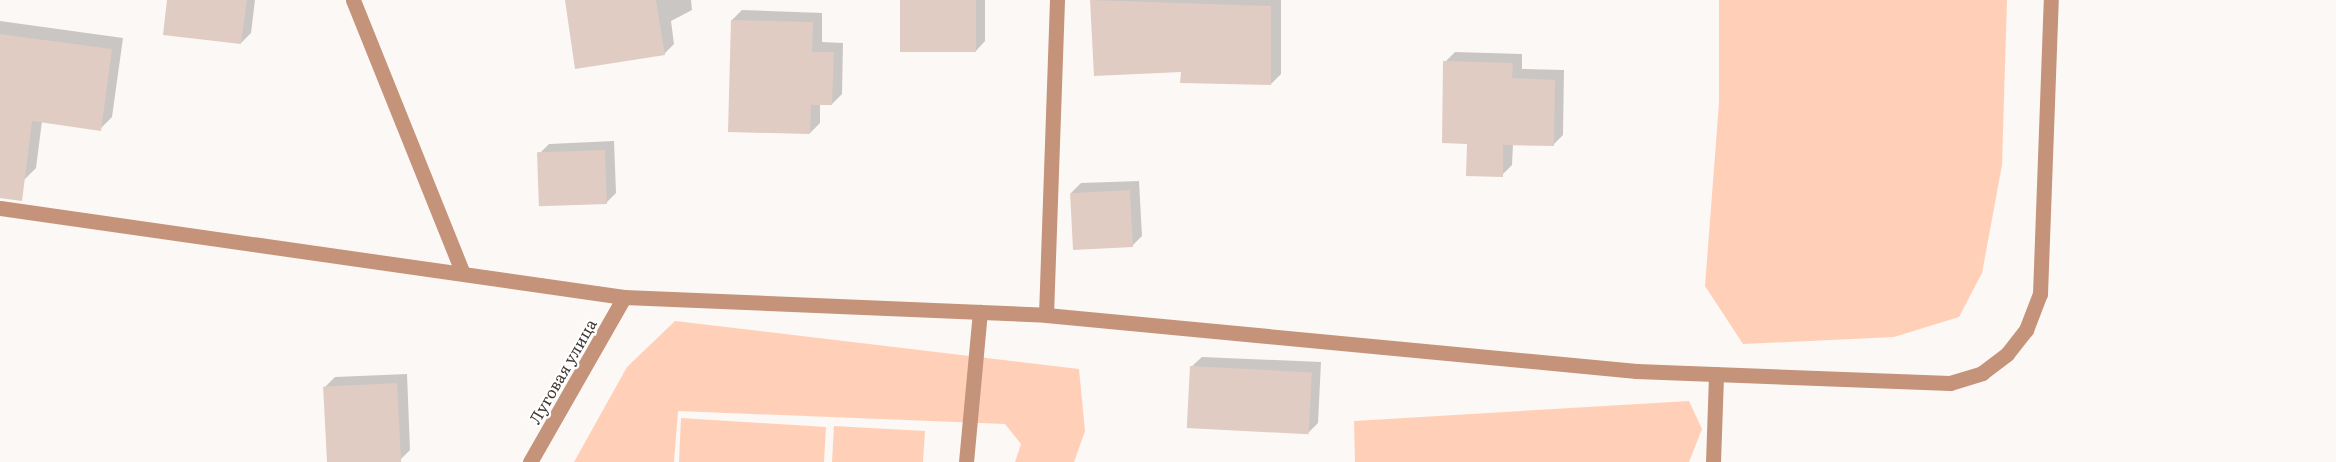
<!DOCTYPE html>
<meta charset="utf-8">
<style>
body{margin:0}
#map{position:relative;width:2336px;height:462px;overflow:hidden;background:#fcf8f6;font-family:Literata,serif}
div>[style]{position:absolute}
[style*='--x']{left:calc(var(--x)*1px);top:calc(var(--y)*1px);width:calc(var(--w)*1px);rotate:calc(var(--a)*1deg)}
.green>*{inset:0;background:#ffd0b7}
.shadow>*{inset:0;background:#0003}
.building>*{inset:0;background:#e0ccc2;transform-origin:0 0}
.minor>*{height:15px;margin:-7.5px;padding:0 7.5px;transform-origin:7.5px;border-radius:7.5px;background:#c49379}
span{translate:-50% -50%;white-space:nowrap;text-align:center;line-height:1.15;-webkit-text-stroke:4.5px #fff;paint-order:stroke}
.street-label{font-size:16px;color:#413935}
</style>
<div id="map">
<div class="green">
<i style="clip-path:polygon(1719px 0,2007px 0,2002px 165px,1982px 273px,1959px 317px,1894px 337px,1743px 344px,1705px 286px,1719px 103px)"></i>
<i style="clip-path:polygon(675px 321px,1079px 369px,1085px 431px,1074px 462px,1015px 462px,1021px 444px,1005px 424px,678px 411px,674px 462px,574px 462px,627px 367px)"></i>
<i style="clip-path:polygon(1689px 401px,1702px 429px,1689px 462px,1355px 462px,1354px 421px)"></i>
<i style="clip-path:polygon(681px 418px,826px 427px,824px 462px,679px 462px)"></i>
<i style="clip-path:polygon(834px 426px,925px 431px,923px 462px,832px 462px)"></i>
</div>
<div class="shadow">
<i style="clip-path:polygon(169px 0,255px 0,251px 33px,241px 43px)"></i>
<i style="clip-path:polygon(566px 0,691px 0,692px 10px,671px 21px,674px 44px,664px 54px)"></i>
<i style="clip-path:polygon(901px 0,985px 0,985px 41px,975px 52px)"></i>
<i style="clip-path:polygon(1092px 0,1281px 0,1281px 74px,1271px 84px,1182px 71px,1096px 75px)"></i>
<i style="clip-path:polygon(742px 10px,822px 13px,822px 42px,843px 43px,842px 94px,832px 104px,820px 104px,820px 123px,810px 133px,732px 20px)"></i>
<i style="clip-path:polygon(0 21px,123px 38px,112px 117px,100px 129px,42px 121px,36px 168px,24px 180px,0 177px)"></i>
<i style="clip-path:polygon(1455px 52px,1522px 54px,1522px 69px,1564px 70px,1563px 135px,1553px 145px,1513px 144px,1512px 165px,1502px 175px,1469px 143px,1445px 62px)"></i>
<i style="clip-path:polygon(614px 141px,616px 193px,606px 203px,539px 154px,549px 144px)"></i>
<i style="clip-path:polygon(1139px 181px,1142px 236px,1132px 246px,1071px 193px,1081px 183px)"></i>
<i style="clip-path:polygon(1202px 357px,1321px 362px,1318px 423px,1308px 433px,1191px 367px)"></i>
<i style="clip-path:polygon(407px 374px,410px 450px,400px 460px,328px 462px,325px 387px,335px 377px)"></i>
</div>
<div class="building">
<i style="clip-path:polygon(167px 0,247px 0,241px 44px,163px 35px)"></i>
<i style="clip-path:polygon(565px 0,656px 0,665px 55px,575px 69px)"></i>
<i style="left:900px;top:0;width:76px;height:52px"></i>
<i style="clip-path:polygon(1090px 0,1271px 6px,1271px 85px,1180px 83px,1181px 72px,1094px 76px)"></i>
<i style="clip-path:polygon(731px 20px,813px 22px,812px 52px,834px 52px,832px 105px,811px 105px,810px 134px,728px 132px)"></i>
<i style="clip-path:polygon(0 34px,112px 49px,101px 131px,32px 121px,22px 201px,0 198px)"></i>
<i style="clip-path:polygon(1443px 61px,1513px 63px,1512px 78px,1555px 80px,1554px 146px,1503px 145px,1503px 177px,1466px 176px,1467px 144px,1442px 143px)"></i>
<i style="left:605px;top:150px;width:54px;height:68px;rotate:88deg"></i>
<i style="left:1130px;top:190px;width:57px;height:60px;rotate:87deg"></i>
<i style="left:1190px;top:366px;width:122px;height:62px;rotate:3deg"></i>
<i style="left:397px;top:383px;width:79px;height:74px;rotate:87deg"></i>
</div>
<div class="minor">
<i style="--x:353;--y:0;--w:292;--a:68.1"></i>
<i style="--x:0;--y:208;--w:630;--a:8.12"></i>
<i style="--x:624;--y:297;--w:422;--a:2.4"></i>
<i style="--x:1046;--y:315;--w:593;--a:5.42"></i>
<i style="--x:1636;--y:371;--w:314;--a:2.2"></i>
<i style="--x:1950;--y:383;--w:34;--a:-17"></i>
<i style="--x:1982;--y:373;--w:31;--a:-37"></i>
<i style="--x:2007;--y:354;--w:31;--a:-52"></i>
<i style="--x:2026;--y:330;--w:39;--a:-69"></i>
<i style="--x:2040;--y:294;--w:294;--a:-87.9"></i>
<i style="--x:1046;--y:315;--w:315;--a:-88"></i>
<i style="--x:530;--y:462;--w:190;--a:-60.3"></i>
<i style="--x:966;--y:462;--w:151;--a:-84.7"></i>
<i style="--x:1713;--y:462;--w:88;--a:-88"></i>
</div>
<div class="street-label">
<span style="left:562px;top:371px;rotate:-60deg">Луговая улица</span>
</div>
</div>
